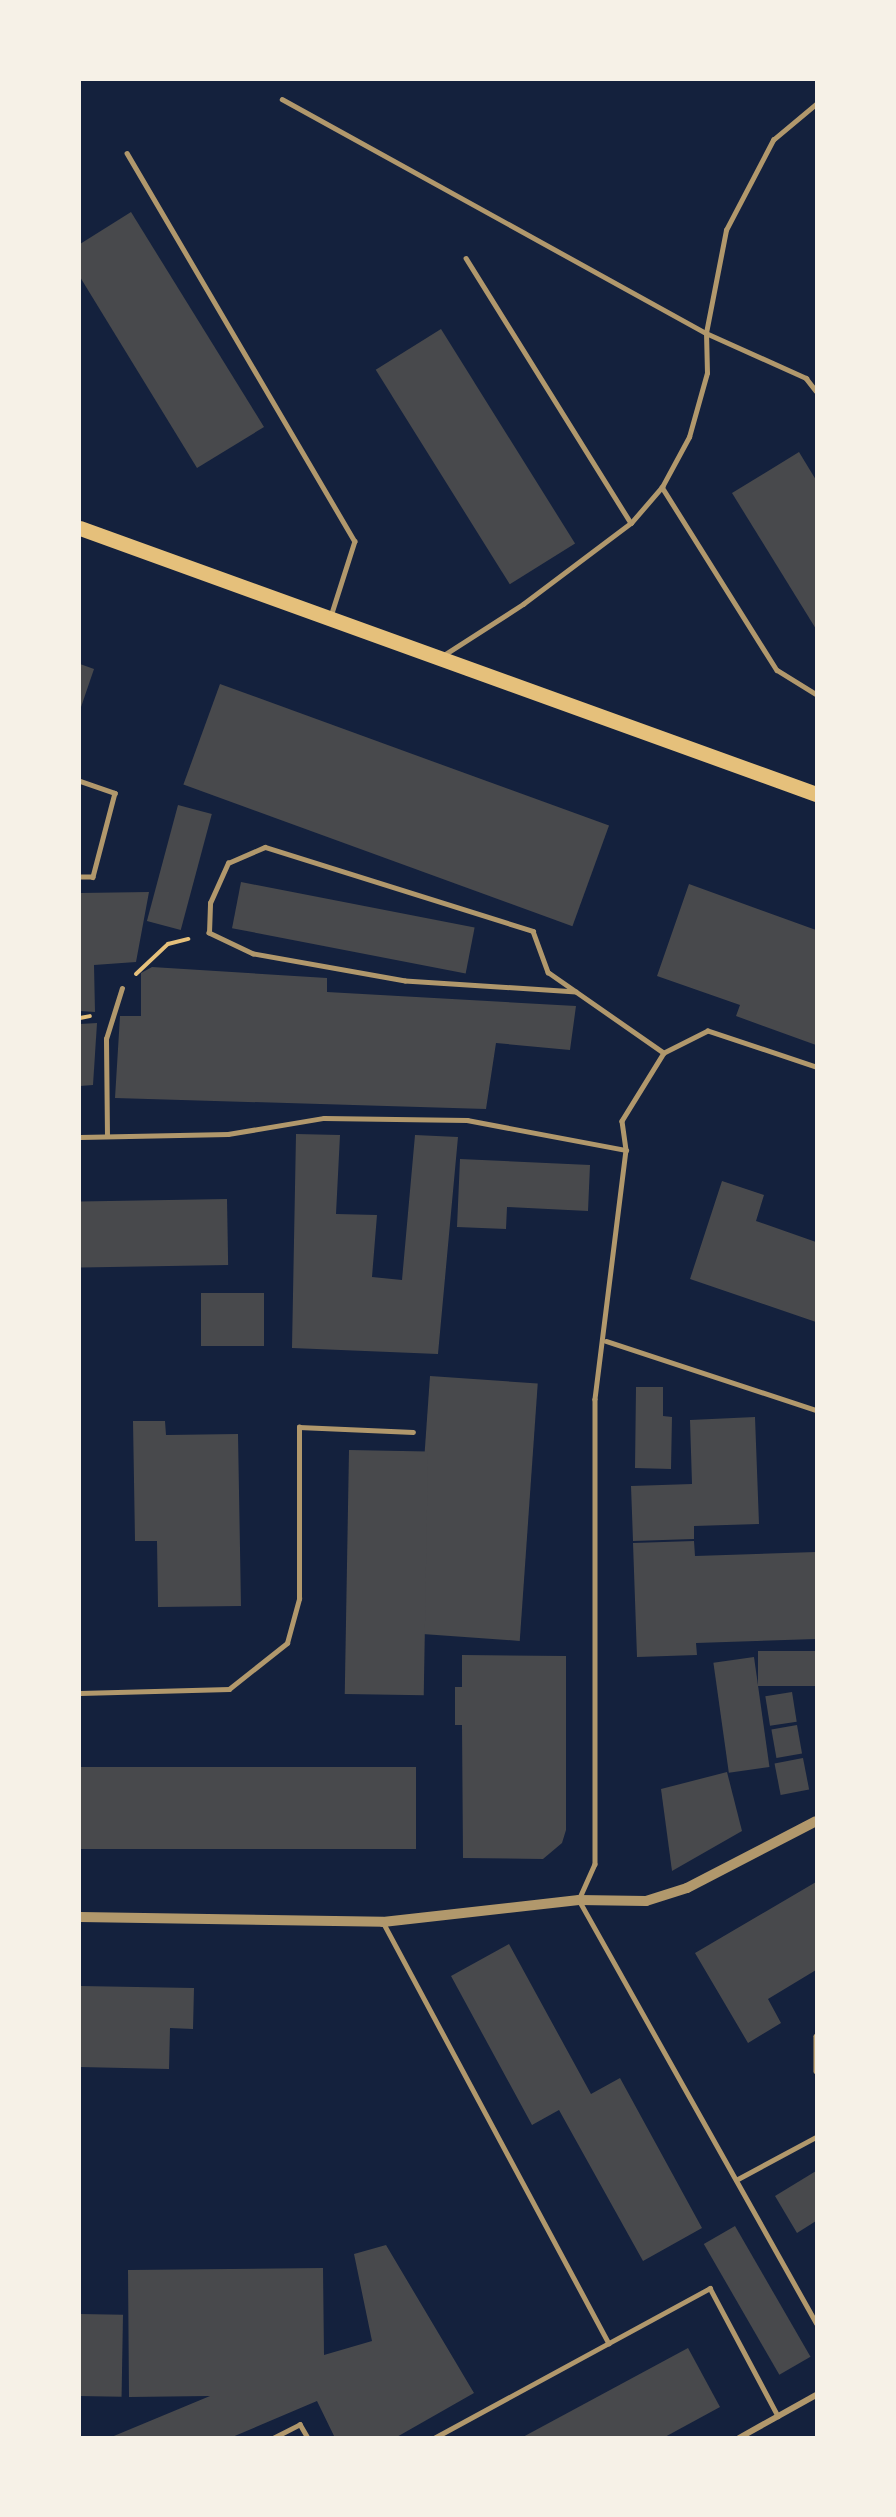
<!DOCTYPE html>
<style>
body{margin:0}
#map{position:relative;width:896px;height:2517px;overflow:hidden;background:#14213d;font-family:Roboto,sans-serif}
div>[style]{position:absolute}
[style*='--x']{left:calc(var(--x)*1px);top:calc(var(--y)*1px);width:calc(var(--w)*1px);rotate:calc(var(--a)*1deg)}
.building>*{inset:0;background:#48494c;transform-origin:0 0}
.path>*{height:4px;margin:-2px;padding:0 2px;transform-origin:2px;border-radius:2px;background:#e5c07b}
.service>*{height:4.5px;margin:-2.25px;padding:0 2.25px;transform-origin:2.25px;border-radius:2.25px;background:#b1986c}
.minor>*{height:6px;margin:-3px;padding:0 3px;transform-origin:3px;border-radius:3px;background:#b1986c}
.tertiary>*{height:10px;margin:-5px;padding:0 5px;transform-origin:5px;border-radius:5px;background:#b1986c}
.primary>*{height:15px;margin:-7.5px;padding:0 7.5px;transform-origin:7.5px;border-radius:7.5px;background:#e5c07b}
span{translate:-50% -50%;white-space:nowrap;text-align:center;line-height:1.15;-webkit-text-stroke:4.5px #f6f1e7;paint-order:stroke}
.frame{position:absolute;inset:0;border:81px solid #f6f1e7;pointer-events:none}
</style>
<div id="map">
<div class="building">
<i style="clip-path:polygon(131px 212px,264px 427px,197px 468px,80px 277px,80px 244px)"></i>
<i style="left:441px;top:329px;width:253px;height:77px;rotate:58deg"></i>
<i style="clip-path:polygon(799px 452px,816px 480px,816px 629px,732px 493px)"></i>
<i style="clip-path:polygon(80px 664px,94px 669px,80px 710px)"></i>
<i style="left:220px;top:684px;width:414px;height:107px;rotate:20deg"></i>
<i style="left:178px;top:805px;width:35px;height:120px;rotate:15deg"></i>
<i style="left:241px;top:882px;width:238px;height:47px;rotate:11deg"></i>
<i style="clip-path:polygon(689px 884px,816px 930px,816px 1045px,736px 1016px,740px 1005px,657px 976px)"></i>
<i style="clip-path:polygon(149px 892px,136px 962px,94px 965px,95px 1012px,80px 1011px,80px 893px)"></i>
<i style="clip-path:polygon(152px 967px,327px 978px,327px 992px,576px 1006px,570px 1050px,496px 1043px,486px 1109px,115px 1098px,120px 1016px,141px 1016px,141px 973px)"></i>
<i style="clip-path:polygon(97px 1023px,93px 1085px,80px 1086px,80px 1024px)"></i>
<i style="clip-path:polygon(296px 1134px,340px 1135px,336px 1214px,377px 1215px,372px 1277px,402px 1280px,415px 1135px,458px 1137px,438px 1354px,292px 1348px)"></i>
<i style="clip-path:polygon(460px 1159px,590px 1165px,588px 1211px,507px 1207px,506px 1229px,457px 1227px)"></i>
<i style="clip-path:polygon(722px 1181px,764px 1195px,756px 1221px,816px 1242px,816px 1322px,690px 1279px)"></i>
<i style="left:227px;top:1199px;width:66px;height:147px;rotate:89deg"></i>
<i style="left:201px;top:1293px;width:63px;height:53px"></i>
<i style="left:430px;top:1376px;width:108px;height:258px;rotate:4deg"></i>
<i style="clip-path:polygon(636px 1387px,663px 1387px,663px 1416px,672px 1417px,671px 1469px,635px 1468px)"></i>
<i style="clip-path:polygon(755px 1417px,759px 1524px,694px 1526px,694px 1539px,633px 1541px,631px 1486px,692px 1484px,690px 1420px)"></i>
<i style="clip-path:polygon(133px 1421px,165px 1421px,166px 1435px,238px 1434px,241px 1606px,158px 1607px,157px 1541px,135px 1541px)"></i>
<i style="left:349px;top:1450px;width:79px;height:244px;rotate:1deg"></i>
<i style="clip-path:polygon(694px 1541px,695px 1556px,816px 1552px,816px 1639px,696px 1643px,697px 1655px,637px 1657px,633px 1543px)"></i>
<i style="left:816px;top:1651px;width:35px;height:58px;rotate:90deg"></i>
<i style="clip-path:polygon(462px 1655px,566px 1656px,566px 1830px,562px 1843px,543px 1859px,463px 1858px,462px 1725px,455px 1725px,455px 1687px,462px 1687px)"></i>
<i style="left:754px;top:1657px;width:111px;height:41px;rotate:82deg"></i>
<i style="left:792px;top:1692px;width:30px;height:27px;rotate:81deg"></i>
<i style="left:797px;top:1725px;width:29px;height:26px;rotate:80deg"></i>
<i style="left:803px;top:1758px;width:32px;height:29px;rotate:79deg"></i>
<i style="left:80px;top:1767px;width:336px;height:82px"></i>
<i style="clip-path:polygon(727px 1772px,742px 1831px,672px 1871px,661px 1789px)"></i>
<i style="clip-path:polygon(816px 1882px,816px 1970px,768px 1999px,781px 2023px,748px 2043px,695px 1953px)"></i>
<i style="clip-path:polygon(509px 1944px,591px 2094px,620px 2078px,702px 2228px,643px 2261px,559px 2110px,532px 2125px,451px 1976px)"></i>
<i style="clip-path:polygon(80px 1986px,194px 1988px,193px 2029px,170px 2028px,169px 2069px,80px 2067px)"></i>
<i style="clip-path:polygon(816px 2171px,816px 2221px,797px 2233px,775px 2196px)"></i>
<i style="left:735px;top:2226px;width:151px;height:36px;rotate:60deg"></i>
<i style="clip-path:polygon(386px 2245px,474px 2393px,395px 2438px,335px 2438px,317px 2401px,230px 2438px,109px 2438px,210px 2396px,129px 2397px,128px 2270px,323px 2268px,324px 2355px,372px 2341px,354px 2254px)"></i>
<i style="left:80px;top:2314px;width:43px;height:82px;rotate:1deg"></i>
<i style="clip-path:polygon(688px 2348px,720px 2407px,663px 2438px,521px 2438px)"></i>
</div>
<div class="path">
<i style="--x:136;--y:974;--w:44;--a:-43.2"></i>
<i style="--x:168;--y:944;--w:21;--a:-14"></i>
<i style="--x:80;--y:1018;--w:10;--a:-11"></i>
</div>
<div class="service">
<i style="--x:282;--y:99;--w:484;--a:28.9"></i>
<i style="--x:706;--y:333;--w:110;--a:24.2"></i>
<i style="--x:806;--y:378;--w:16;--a:52"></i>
<i style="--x:127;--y:153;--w:450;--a:59.6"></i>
<i style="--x:355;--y:541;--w:79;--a:107.7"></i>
<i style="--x:466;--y:258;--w:312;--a:58.1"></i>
<i style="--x:662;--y:487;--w:216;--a:57.9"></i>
<i style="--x:777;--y:670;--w:46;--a:31.6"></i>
<i style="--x:444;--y:655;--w:94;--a:-32.8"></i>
<i style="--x:523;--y:604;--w:135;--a:-36.9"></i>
<i style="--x:631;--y:523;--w:48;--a:-49.3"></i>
<i style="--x:662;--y:487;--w:57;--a:-61.6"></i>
<i style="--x:689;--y:437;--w:66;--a:-74.3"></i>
<i style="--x:707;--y:373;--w:40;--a:-91.4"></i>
<i style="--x:706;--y:333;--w:105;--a:-79"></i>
<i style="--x:726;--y:230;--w:102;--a:-62.4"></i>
<i style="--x:773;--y:140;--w:56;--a:-39.9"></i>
<i style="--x:80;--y:781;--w:37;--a:19"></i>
<i style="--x:115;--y:793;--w:87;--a:104.7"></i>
<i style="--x:93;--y:877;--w:13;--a:180"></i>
<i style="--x:576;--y:992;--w:171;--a:-176.3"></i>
<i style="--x:405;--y:981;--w:154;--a:-169.9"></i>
<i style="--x:253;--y:954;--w:49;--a:-154.5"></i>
<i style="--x:209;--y:933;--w:30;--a:-88"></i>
<i style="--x:210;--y:903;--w:44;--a:-65.8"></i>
<i style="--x:228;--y:863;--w:40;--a:-23.4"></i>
<i style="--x:265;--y:847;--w:281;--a:17.4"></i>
<i style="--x:533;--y:931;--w:44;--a:69.9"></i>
<i style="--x:548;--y:972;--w:141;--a:34.9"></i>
<i style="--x:816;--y:1067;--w:114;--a:-161.6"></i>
<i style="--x:708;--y:1031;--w:49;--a:153.4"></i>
<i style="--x:664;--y:1053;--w:80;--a:121.7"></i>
<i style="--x:622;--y:1121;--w:29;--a:82"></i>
<i style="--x:626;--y:1150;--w:251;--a:97.1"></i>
<i style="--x:595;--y:1399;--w:465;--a:90"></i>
<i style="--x:595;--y:1864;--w:39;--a:114"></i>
<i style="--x:579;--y:1900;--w:485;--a:60.7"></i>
<i style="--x:107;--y:1136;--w:97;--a:-90.6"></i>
<i style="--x:106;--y:1039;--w:53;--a:-72.6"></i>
<i style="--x:80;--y:1137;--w:148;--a:-1.2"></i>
<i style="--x:228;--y:1134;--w:97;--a:-9.5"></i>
<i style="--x:324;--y:1118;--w:143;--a:0.8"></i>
<i style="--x:467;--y:1120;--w:162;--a:10.7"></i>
<i style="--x:606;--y:1341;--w:221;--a:18.2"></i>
<i style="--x:80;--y:1693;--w:149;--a:-1.5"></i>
<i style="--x:229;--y:1689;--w:74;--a:-38.4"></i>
<i style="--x:287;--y:1643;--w:46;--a:-74.7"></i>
<i style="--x:299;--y:1599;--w:172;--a:-90"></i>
<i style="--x:299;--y:1427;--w:114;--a:2.5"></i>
<i style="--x:383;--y:1922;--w:478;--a:61.8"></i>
<i style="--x:816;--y:2036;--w:35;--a:90"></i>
<i style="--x:736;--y:2180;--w:91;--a:-28.3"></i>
<i style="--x:273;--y:2438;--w:30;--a:-27"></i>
<i style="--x:300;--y:2424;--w:16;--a:60"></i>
<i style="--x:434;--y:2438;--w:314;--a:-28.5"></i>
<i style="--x:710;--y:2288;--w:145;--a:62"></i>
</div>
<div class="minor">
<i style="--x:739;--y:2438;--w:88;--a:-29.2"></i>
</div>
<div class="tertiary">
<i style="--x:80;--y:1917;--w:303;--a:0.9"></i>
<i style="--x:383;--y:1922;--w:197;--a:-6.4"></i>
<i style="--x:579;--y:1900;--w:67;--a:0.9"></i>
<i style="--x:646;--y:1901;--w:43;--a:-17.6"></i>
<i style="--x:687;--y:1888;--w:145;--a:-27.4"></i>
</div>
<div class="primary">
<i style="--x:80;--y:528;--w:783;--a:19.87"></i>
</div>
<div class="frame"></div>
</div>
